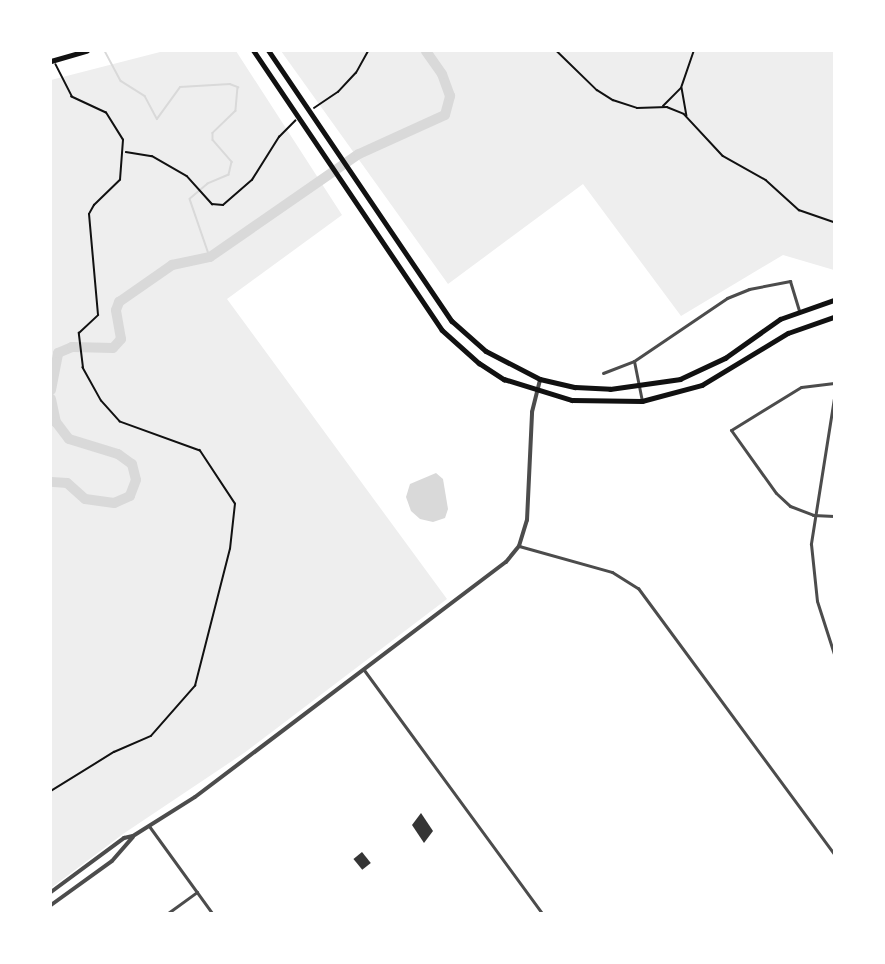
<!DOCTYPE html>
<style>
body{margin:0}
#map{position:relative;width:885px;height:964px;overflow:hidden;background:#fff;font-family:Montserrat,sans-serif}
div>[style]{position:absolute}
[style*='--x']{left:calc(var(--x)*1px);top:calc(var(--y)*1px);width:calc(var(--w)*1px);rotate:calc(var(--a)*1deg)}
.green>*{inset:0;background:#eee}
.water>*{inset:0;background:#d9d9d9}
.stream>*{height:1.5px;margin:-0.75px;padding:0 0.75px;transform-origin:0.75px;border-radius:0.75px;background:#d9d9d9}
.river>*{height:10px;margin:-5px;padding:0 5px;transform-origin:5px;border-radius:5px;background:#d9d9d9}
.building>*{inset:0;background:#353535;transform-origin:0 0}
.path>*{height:1.5px;margin:-0.75px;padding:0 0.75px;transform-origin:0.75px;border-radius:0.75px;background:#111}
.minor>*{height:3px;margin:-1.5px;padding:0 1.5px;transform-origin:1.5px;border-radius:1.5px;background:#4c4c4c}
.tertiary>*{height:4px;margin:-2px;padding:0 2px;transform-origin:2px;border-radius:2px;background:#4c4c4c}
.secondary>*{height:4.5px;margin:-2.25px;padding:0 2.25px;transform-origin:2.25px;border-radius:2.25px;background:#111}
span{translate:-50% -50%;white-space:nowrap;text-align:center;line-height:1.15;-webkit-text-stroke:6px #fff;paint-order:stroke}
.frame{position:absolute;inset:0;border:52px solid #fff;pointer-events:none}
</style>
<div id="map">
<div class="green">
<i style="clip-path:polygon(164px 51px,236px 51px,342px 215px,227px 299px,447px 599px,244px 753px,123px 834px,51px 888px,51px 80px)"></i>
<i style="clip-path:polygon(281px 51px,834px 51px,834px 270px,783px 255px,681px 316px,583px 184px,448px 284px)"></i>
</div>
<div class="water">
<i style="clip-path:polygon(436px 473px,443px 479px,448px 509px,445px 518px,433px 522px,420px 519px,411px 511px,406px 497px,410px 484px)"></i>
</div>
<div class="stream">
<i style="--x:105;--y:51;--w:34;--a:62"></i>
<i style="--x:121;--y:81;--w:28;--a:32"></i>
<i style="--x:145;--y:96;--w:26;--a:62"></i>
<i style="--x:157;--y:119;--w:39;--a:-54"></i>
<i style="--x:180;--y:87;--w:50;--a:-3.4"></i>
<i style="--x:230;--y:84;--w:9;--a:21"></i>
<i style="--x:238;--y:87;--w:24;--a:95"></i>
<i style="--x:236;--y:111;--w:32;--a:136"></i>
<i style="--x:213;--y:133;--w:7;--a:90"></i>
<i style="--x:213;--y:140;--w:29;--a:49"></i>
<i style="--x:232;--y:162;--w:13;--a:103"></i>
<i style="--x:229;--y:175;--w:23;--a:157"></i>
<i style="--x:208;--y:184;--w:23;--a:140"></i>
<i style="--x:190;--y:199;--w:61;--a:71"></i>
</div>
<div class="river">
<i style="--x:51;--y:390;--w:38;--a:-79"></i>
<i style="--x:58;--y:353;--w:15;--a:-23"></i>
<i style="--x:72;--y:347;--w:41;--a:1.4"></i>
<i style="--x:113;--y:348;--w:12;--a:-48"></i>
<i style="--x:121;--y:339;--w:29;--a:-100"></i>
<i style="--x:116;--y:310;--w:9;--a:-69"></i>
<i style="--x:119;--y:302;--w:65;--a:-34.9"></i>
<i style="--x:172;--y:265;--w:39;--a:-12"></i>
<i style="--x:210;--y:257;--w:181;--a:-34.7"></i>
<i style="--x:359;--y:154;--w:94;--a:-24.4"></i>
<i style="--x:445;--y:115;--w:20;--a:-75"></i>
<i style="--x:450;--y:96;--w:23;--a:-110"></i>
<i style="--x:442;--y:74;--w:28;--a:-125"></i>
<i style="--x:51;--y:399;--w:24;--a:78"></i>
<i style="--x:56;--y:422;--w:21;--a:53"></i>
<i style="--x:69;--y:439;--w:51;--a:17"></i>
<i style="--x:118;--y:454;--w:17;--a:36"></i>
<i style="--x:132;--y:464;--w:16;--a:76"></i>
<i style="--x:136;--y:480;--w:17;--a:111"></i>
<i style="--x:130;--y:496;--w:17;--a:156"></i>
<i style="--x:114;--y:503;--w:29;--a:-172"></i>
<i style="--x:85;--y:499;--w:24;--a:-138"></i>
<i style="--x:67;--y:483;--w:16;--a:-176"></i>
</div>
<div class="building">
<i style="clip-path:polygon(421px 813px,433px 831px,424px 843px,412px 825px)"></i>
<i style="left:362px;top:852px;width:14px;height:11px;rotate:51deg"></i>
</div>
<div class="path">
<i style="--x:557;--y:51;--w:56;--a:44.3"></i>
<i style="--x:597;--y:90;--w:19;--a:32"></i>
<i style="--x:613;--y:100;--w:25;--a:18"></i>
<i style="--x:637;--y:108;--w:30;--a:-2"></i>
<i style="--x:667;--y:107;--w:18;--a:22"></i>
<i style="--x:684;--y:114;--w:57;--a:47.1"></i>
<i style="--x:723;--y:156;--w:49;--a:29.2"></i>
<i style="--x:766;--y:180;--w:45;--a:42.3"></i>
<i style="--x:799;--y:210;--w:37;--a:19"></i>
<i style="--x:682;--y:88;--w:28;--a:80"></i>
<i style="--x:663;--y:106;--w:25;--a:-45"></i>
<i style="--x:681;--y:88;--w:39;--a:-71"></i>
<i style="--x:314;--y:108;--w:29;--a:-34"></i>
<i style="--x:338;--y:92;--w:26;--a:-47"></i>
<i style="--x:356;--y:73;--w:25;--a:-61"></i>
<i style="--x:126;--y:152;--w:26;--a:9"></i>
<i style="--x:152;--y:156;--w:40;--a:29.7"></i>
<i style="--x:187;--y:176;--w:38;--a:48"></i>
<i style="--x:212;--y:204;--w:11;--a:5"></i>
<i style="--x:223;--y:205;--w:38;--a:-41"></i>
<i style="--x:252;--y:180;--w:51;--a:-57.9"></i>
<i style="--x:279;--y:137;--w:23;--a:-45"></i>
<i style="--x:51;--y:791;--w:74;--a:-31.8"></i>
<i style="--x:114;--y:752;--w:40;--a:-23.4"></i>
<i style="--x:151;--y:736;--w:67;--a:-48.7"></i>
<i style="--x:195;--y:686;--w:141;--a:-75.7"></i>
<i style="--x:230;--y:549;--w:45;--a:-83.7"></i>
<i style="--x:235;--y:504;--w:64;--a:-123.4"></i>
<i style="--x:200;--y:451;--w:85;--a:-160.1"></i>
<i style="--x:120;--y:422;--w:28;--a:-132"></i>
<i style="--x:101;--y:401;--w:38;--a:-119"></i>
<i style="--x:83;--y:368;--w:35;--a:-97"></i>
<i style="--x:79;--y:333;--w:26;--a:-43"></i>
<i style="--x:98;--y:315;--w:101;--a:-95.1"></i>
<i style="--x:89;--y:214;--w:10;--a:-61"></i>
<i style="--x:94;--y:205;--w:36;--a:-44"></i>
<i style="--x:120;--y:180;--w:40;--a:-85.7"></i>
<i style="--x:123;--y:140;--w:32;--a:-122"></i>
<i style="--x:106;--y:113;--w:38;--a:-155"></i>
<i style="--x:72;--y:97;--w:36;--a:-117"></i>
</div>
<div class="minor">
<i style="--x:634;--y:361;--w:41;--a:78.7"></i>
<i style="--x:603;--y:373;--w:33;--a:-21"></i>
<i style="--x:634;--y:361;--w:112;--a:-34.1"></i>
<i style="--x:727;--y:298;--w:24;--a:-22"></i>
<i style="--x:749;--y:289;--w:42;--a:-11"></i>
<i style="--x:790;--y:281;--w:30;--a:73"></i>
<i style="--x:834;--y:383;--w:33;--a:173"></i>
<i style="--x:801;--y:387;--w:82;--a:148.4"></i>
<i style="--x:731;--y:430;--w:77;--a:54.5"></i>
<i style="--x:776;--y:493;--w:19;--a:43"></i>
<i style="--x:790;--y:506;--w:25;--a:21"></i>
<i style="--x:813;--y:515;--w:21;--a:3"></i>
<i style="--x:834;--y:398;--w:148;--a:99"></i>
<i style="--x:811;--y:544;--w:57;--a:84"></i>
<i style="--x:817;--y:601;--w:56;--a:72.2"></i>
<i style="--x:519;--y:546;--w:97;--a:15.6"></i>
<i style="--x:612;--y:572;--w:31;--a:32"></i>
<i style="--x:638;--y:588;--w:330;--a:53.6"></i>
<i style="--x:364;--y:670;--w:301;--a:53.8"></i>
<i style="--x:149;--y:826;--w:107;--a:54.1"></i>
<i style="--x:168;--y:913;--w:36;--a:-36"></i>
</div>
<div class="tertiary">
<i style="--x:51;--y:892;--w:91;--a:-36.5"></i>
<i style="--x:124;--y:838;--w:9;--a:-13"></i>
<i style="--x:133;--y:836;--w:73;--a:-32.2"></i>
<i style="--x:195;--y:797;--w:390;--a:-37.1"></i>
<i style="--x:506;--y:562;--w:21;--a:-51"></i>
<i style="--x:519;--y:546;--w:27;--a:-73"></i>
<i style="--x:527;--y:520;--w:108;--a:-87.3"></i>
<i style="--x:532;--y:412;--w:34;--a:-76"></i>
<i style="--x:51;--y:905;--w:75;--a:-35.8"></i>
<i style="--x:112;--y:861;--w:32;--a:-49"></i>
</div>
<div class="secondary">
<i style="--x:254;--y:51;--w:336;--a:56"></i>
<i style="--x:442;--y:330;--w:50;--a:41.7"></i>
<i style="--x:479;--y:363;--w:30;--a:33"></i>
<i style="--x:504;--y:379;--w:71;--a:17.2"></i>
<i style="--x:572;--y:400;--w:70;--a:0.8"></i>
<i style="--x:642;--y:401;--w:62;--a:-14.9"></i>
<i style="--x:702;--y:385;--w:100;--a:-31.2"></i>
<i style="--x:788;--y:333;--w:49;--a:-19.2"></i>
<i style="--x:269;--y:51;--w:326;--a:55.9"></i>
<i style="--x:452;--y:321;--w:45;--a:41.4"></i>
<i style="--x:486;--y:351;--w:61;--a:27.4"></i>
<i style="--x:540;--y:379;--w:36;--a:13"></i>
<i style="--x:575;--y:387;--w:35;--a:3"></i>
<i style="--x:610;--y:389;--w:71;--a:-8.1"></i>
<i style="--x:680;--y:379;--w:50;--a:-25"></i>
<i style="--x:725;--y:358;--w:67;--a:-35.3"></i>
<i style="--x:780;--y:319;--w:57;--a:-19.4"></i>
<i style="--x:51;--y:61;--w:37;--a:-16"></i>
</div>
<div class="frame"></div>
</div>
